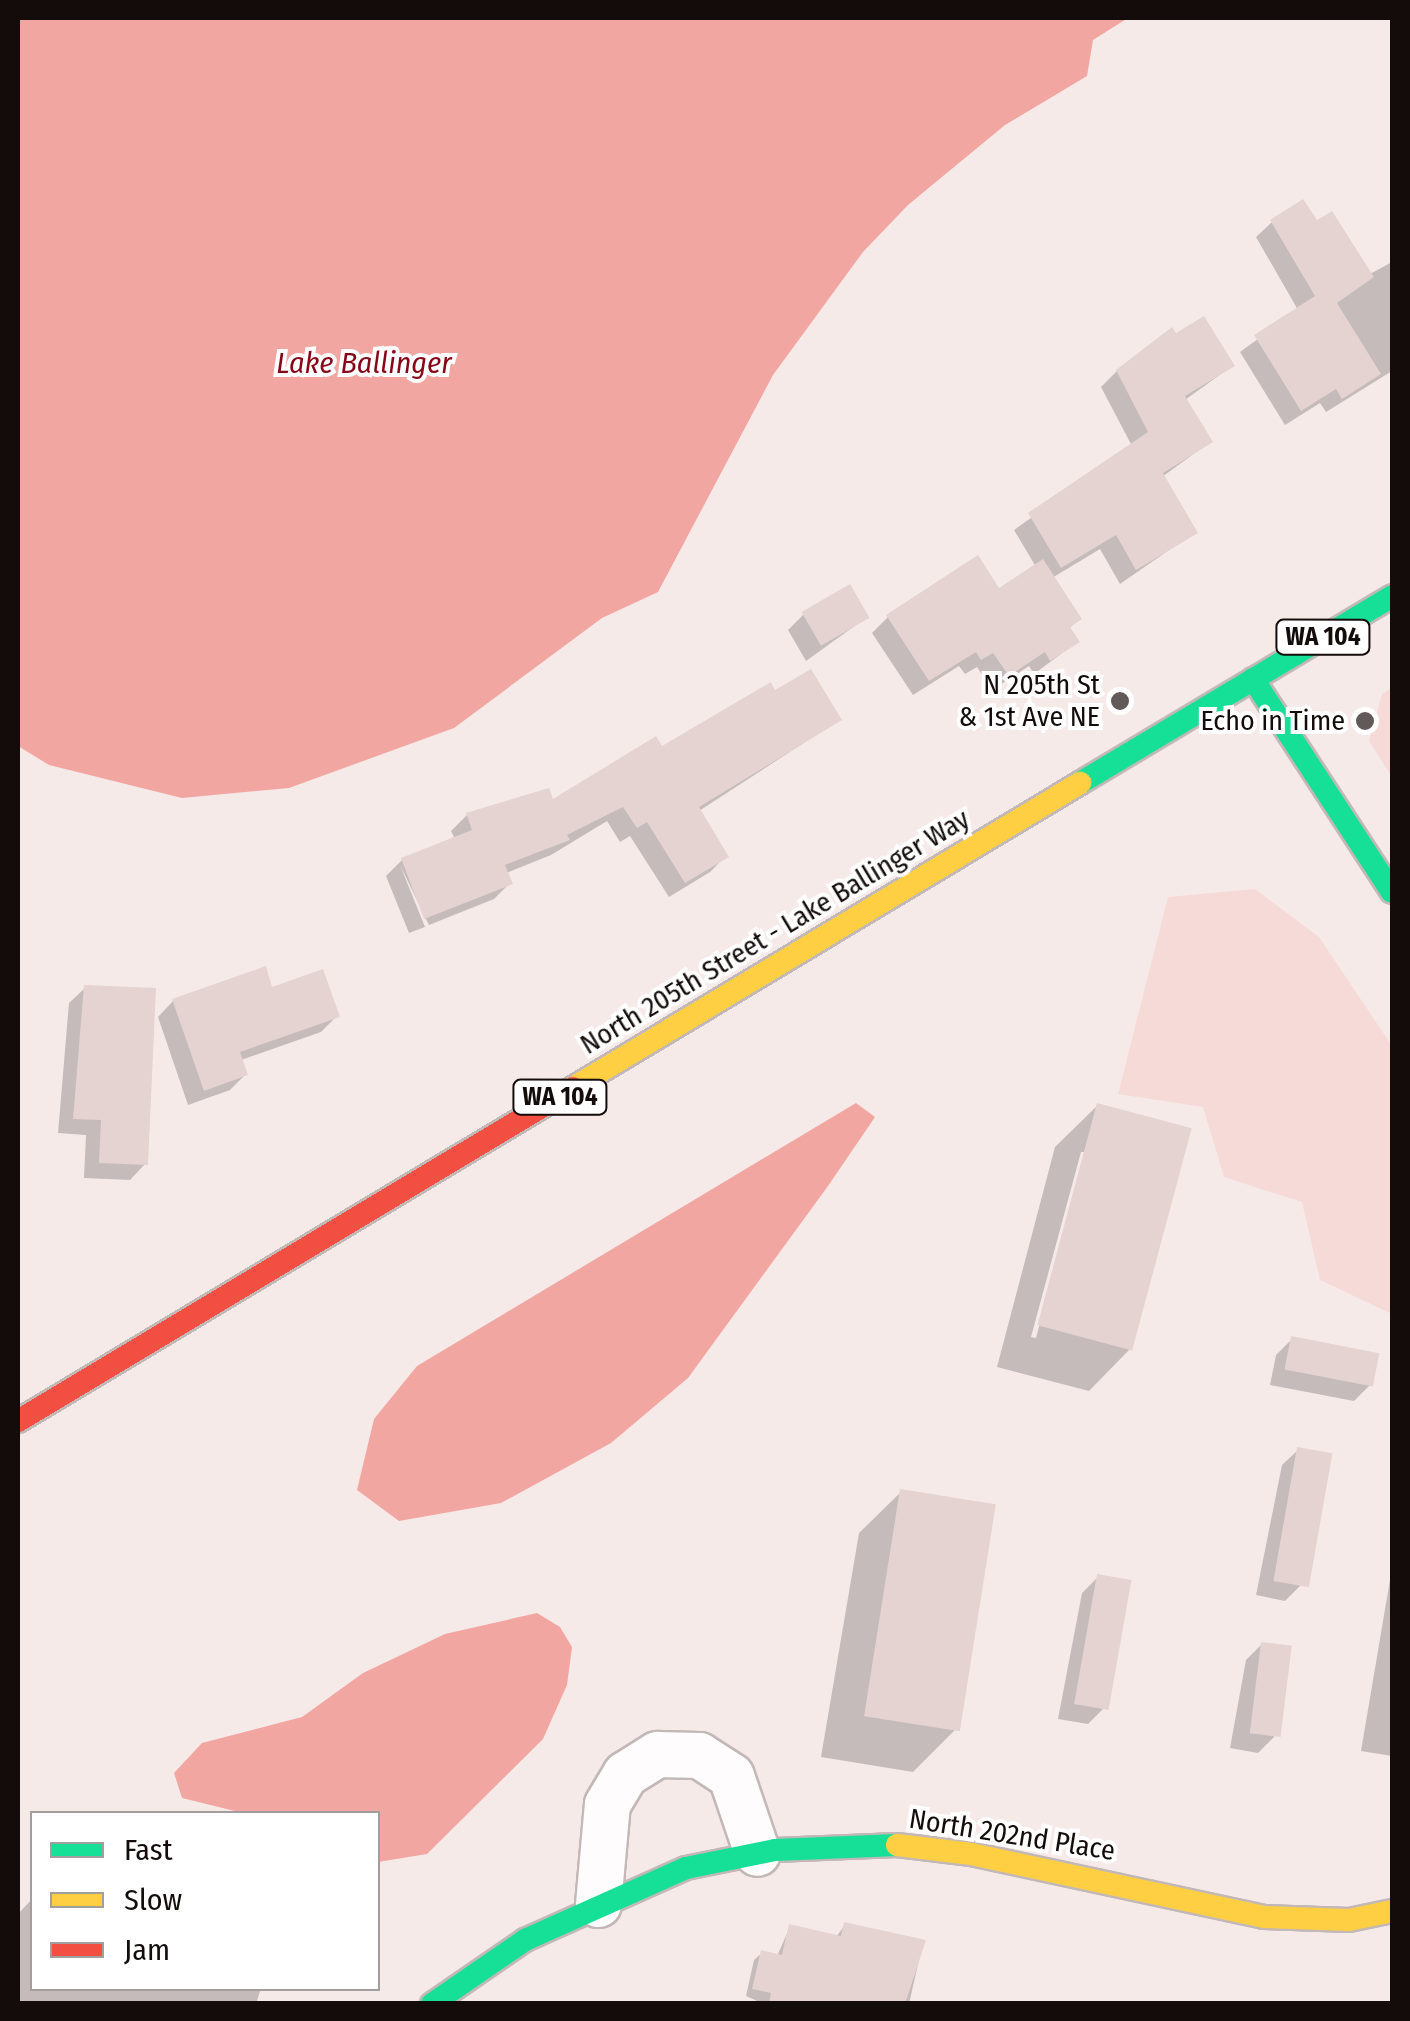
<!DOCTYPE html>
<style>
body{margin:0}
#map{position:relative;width:1410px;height:2021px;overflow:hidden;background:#f6eae9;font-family:"Fira Sans Condensed",sans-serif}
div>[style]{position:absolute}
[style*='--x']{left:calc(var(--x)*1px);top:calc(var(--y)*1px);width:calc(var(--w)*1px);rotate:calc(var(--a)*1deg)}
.green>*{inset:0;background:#f5dad7}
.water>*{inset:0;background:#f2a6a2}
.shadow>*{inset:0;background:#0003}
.building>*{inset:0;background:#e4d3d1;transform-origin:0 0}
.roads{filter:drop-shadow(2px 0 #c2b8b7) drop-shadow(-2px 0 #c2b8b7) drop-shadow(0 2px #c2b8b7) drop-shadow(0 -2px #c2b8b7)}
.street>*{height:45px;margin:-22.5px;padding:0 22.5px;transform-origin:22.5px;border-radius:22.5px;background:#fefcfc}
.fast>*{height:22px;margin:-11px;padding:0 11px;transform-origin:11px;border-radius:11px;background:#16e098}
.slow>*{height:22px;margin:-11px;padding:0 11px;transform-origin:11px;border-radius:11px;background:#ffcf43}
.jam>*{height:22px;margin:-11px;padding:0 11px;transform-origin:11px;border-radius:11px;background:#f24e42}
.dots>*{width:28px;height:28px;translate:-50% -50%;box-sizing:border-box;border:5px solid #fff;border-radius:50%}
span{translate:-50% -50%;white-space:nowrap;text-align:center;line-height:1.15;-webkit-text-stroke:8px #fff;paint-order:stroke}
.shield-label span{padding:2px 8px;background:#fff;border:2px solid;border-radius:8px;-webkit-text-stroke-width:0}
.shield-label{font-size:25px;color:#130c0b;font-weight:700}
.poi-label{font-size:28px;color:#130c0b}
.right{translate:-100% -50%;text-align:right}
.street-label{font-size:28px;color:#130c0b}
.water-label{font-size:30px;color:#870617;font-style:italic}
.frame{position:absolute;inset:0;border:20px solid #130c0b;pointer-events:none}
.legend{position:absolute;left:30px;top:1811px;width:350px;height:180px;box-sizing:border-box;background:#fff;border:2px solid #a19e9d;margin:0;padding:12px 18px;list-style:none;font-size:30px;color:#130c0b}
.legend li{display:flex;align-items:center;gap:20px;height:50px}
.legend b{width:50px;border:2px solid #a19e9d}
</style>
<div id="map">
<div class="green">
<i style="clip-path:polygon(1392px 688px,1392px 777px,1369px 741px,1382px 694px)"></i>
<i style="clip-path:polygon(1255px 889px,1319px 937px,1392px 1046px,1392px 1314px,1320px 1280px,1302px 1202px,1224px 1177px,1203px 1107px,1118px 1094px,1168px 897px)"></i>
</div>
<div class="water">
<i style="clip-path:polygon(18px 18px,1128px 18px,1093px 40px,1087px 76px,1005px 125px,908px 205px,863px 252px,773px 375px,658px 592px,602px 618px,454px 728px,289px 788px,182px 798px,49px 765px,18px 746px)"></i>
<i style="clip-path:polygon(856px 1103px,875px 1117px,828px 1186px,688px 1378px,611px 1443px,501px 1503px,399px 1521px,357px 1490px,374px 1419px,417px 1366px)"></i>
<i style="clip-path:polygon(537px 1613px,560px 1627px,572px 1647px,567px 1685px,543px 1739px,427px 1854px,378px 1862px,378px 1814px,243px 1813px,182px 1798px,174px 1773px,202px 1743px,302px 1717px,363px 1673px,445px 1634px)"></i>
</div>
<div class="shadow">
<i style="clip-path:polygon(1272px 222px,1317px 223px,1370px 274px,1392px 262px,1392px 371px,1326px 412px,1320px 403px,1285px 425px,1240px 352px,1298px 310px,1256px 237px)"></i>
<i style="clip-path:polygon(1232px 366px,1185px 400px,1210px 442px,1162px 477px,1195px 532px,1120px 584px,1100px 549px,1052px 578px,1078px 619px,1069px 629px,1077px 642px,1034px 674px,1029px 666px,992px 690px,977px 667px,965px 674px,959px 666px,913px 695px,872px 633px,888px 617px,998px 591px,1036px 567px,1014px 530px,1132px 446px,1101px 387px,1117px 371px)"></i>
<i style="clip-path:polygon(803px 615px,867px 617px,806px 661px,788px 630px)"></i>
<i style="clip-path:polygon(774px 694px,839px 720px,699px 811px,726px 856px,710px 872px,669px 897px,630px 836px,620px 842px,607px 821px,551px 855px,506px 873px,510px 883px,494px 899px,429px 925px,400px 865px,425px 927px,409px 933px,386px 876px,402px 860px,455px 839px,451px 831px,467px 815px,552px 802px)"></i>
<i style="clip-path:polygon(85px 988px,145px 1164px,130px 1180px,84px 1178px,86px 1135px,58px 1133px,69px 1003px)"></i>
<i style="clip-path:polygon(271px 990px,337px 1016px,321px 1032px,241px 1060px,246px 1074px,230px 1090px,188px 1105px,158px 1017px,173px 1001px)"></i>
<i style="clip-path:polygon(evenodd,1097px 1106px,1130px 1349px,1089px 1391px,997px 1367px,1055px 1147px,1097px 1106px,1081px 1152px,1086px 1152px,1036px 1338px,1031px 1337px,1081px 1152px)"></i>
<i style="clip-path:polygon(1292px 1339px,1370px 1385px,1354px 1401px,1270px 1385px,1276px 1355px)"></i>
<i style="clip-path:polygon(1298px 1450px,1301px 1585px,1285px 1601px,1256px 1595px,1282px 1465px)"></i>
<i style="clip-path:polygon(901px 1492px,955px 1730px,913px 1772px,821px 1757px,859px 1533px)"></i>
<i style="clip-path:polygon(1392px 1568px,1392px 1756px,1361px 1751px)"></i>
<i style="clip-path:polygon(1098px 1577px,1104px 1708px,1088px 1724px,1058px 1719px,1082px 1593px)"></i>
<i style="clip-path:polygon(1262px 1644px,1274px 1737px,1258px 1753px,1230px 1748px,1246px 1660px)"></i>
<i style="clip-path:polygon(32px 1899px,32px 1988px,261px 1988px,256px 2004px,18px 2004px,18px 1914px)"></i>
<i style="clip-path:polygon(845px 1925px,923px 1942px,909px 2004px,764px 2004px,746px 1996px,754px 1960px,762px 1953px,777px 1956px,790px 1927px,836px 1937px)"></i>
</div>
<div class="building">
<i style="clip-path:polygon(1303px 199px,1317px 220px,1332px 211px,1374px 277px,1337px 303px,1381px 374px,1342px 399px,1336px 389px,1301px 411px,1254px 335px,1315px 296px,1270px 220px)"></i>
<i style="clip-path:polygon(1204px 316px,1235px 366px,1185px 396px,1213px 442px,1163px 473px,1198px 533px,1136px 570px,1116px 535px,1061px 568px,1028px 513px,1148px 432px,1116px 370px,1172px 327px,1176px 333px)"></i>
<i style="clip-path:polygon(978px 555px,999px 588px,1043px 559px,1082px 619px,1070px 627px,1080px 642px,1050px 661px,1045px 652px,1009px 676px,993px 653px,981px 660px,976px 652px,929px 681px,886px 615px)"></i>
<i style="left:850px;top:584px;width:39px;height:56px;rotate:60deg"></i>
<i style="clip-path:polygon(811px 669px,842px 720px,699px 807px,729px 857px,685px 883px,647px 822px,637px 828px,623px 807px,567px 835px,570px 840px,505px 865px,513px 884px,424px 919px,401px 858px,472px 830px,466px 813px,549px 788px,553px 799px,656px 736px,662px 746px,771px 682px,775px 690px)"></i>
<i style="clip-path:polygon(266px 966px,272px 987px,323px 969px,340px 1017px,240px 1052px,248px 1075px,204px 1091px,172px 999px)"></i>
<i style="clip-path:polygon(84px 985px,156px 988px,148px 1165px,99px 1163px,101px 1120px,73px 1119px)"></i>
<i style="left:1097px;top:1103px;width:98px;height:230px;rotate:15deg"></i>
<i style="left:1291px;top:1336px;width:90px;height:34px;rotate:11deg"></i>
<i style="left:1297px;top:1447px;width:36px;height:136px;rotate:10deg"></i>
<i style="left:900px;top:1489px;width:97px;height:230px;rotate:9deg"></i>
<i style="left:1097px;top:1574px;width:35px;height:132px;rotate:10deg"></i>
<i style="left:1261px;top:1642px;width:31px;height:92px;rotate:7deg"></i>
<i style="clip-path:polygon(844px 1922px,926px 1940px,905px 2004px,769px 2004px,771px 1993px,752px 1989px,761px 1950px,782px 1955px,789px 1924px,841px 1936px)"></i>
</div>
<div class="roads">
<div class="street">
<i style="--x:598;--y:1904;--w:100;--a:-84.9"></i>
<i style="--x:607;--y:1804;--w:35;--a:-59"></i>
<i style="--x:625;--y:1774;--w:38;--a:-32"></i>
<i style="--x:657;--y:1754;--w:42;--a:1.4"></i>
<i style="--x:699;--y:1755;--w:38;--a:33"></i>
<i style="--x:731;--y:1776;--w:81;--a:71.3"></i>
</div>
<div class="fast">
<i style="--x:1253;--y:679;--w:254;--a:56.9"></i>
<i style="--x:1080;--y:783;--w:364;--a:-30.9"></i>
<i style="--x:432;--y:2004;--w:113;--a:-34.5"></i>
<i style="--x:525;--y:1940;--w:176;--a:-24.1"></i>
<i style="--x:686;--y:1868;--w:91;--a:-11.4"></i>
<i style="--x:775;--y:1850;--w:122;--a:-2.3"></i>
</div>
<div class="slow">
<i style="--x:573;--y:1088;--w:592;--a:-31.03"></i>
<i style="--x:897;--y:1845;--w:75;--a:6.9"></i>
<i style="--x:971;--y:1854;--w:300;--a:12.1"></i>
<i style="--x:1264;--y:1917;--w:85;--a:2"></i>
<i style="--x:1349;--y:1920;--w:44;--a:-11.8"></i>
</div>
<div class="jam">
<i style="--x:18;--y:1421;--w:647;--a:-30.96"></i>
</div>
</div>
<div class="dots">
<i style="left:1120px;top:701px;background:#625a59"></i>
<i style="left:1365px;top:721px;background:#625a59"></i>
</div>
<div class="shield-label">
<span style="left:1323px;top:637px">WA 104</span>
<span style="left:560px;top:1097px">WA 104</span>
</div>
<div class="poi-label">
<span class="right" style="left:1100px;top:701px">N 205th St<br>&amp; 1st Ave NE</span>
<span class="right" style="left:1345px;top:721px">Echo in Time</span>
</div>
<div class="street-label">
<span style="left:775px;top:932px;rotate:-31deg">North 205th Street - Lake Ballinger Way</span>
<span style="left:1012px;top:1835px;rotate:9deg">North 202nd Place</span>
</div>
<div class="water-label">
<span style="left:364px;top:363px">Lake Ballinger</span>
</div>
<div class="frame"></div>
<ul class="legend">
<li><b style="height:12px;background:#16e098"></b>Fast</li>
<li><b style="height:12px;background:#ffcf43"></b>Slow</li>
<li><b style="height:12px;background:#f24e42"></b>Jam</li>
</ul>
</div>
